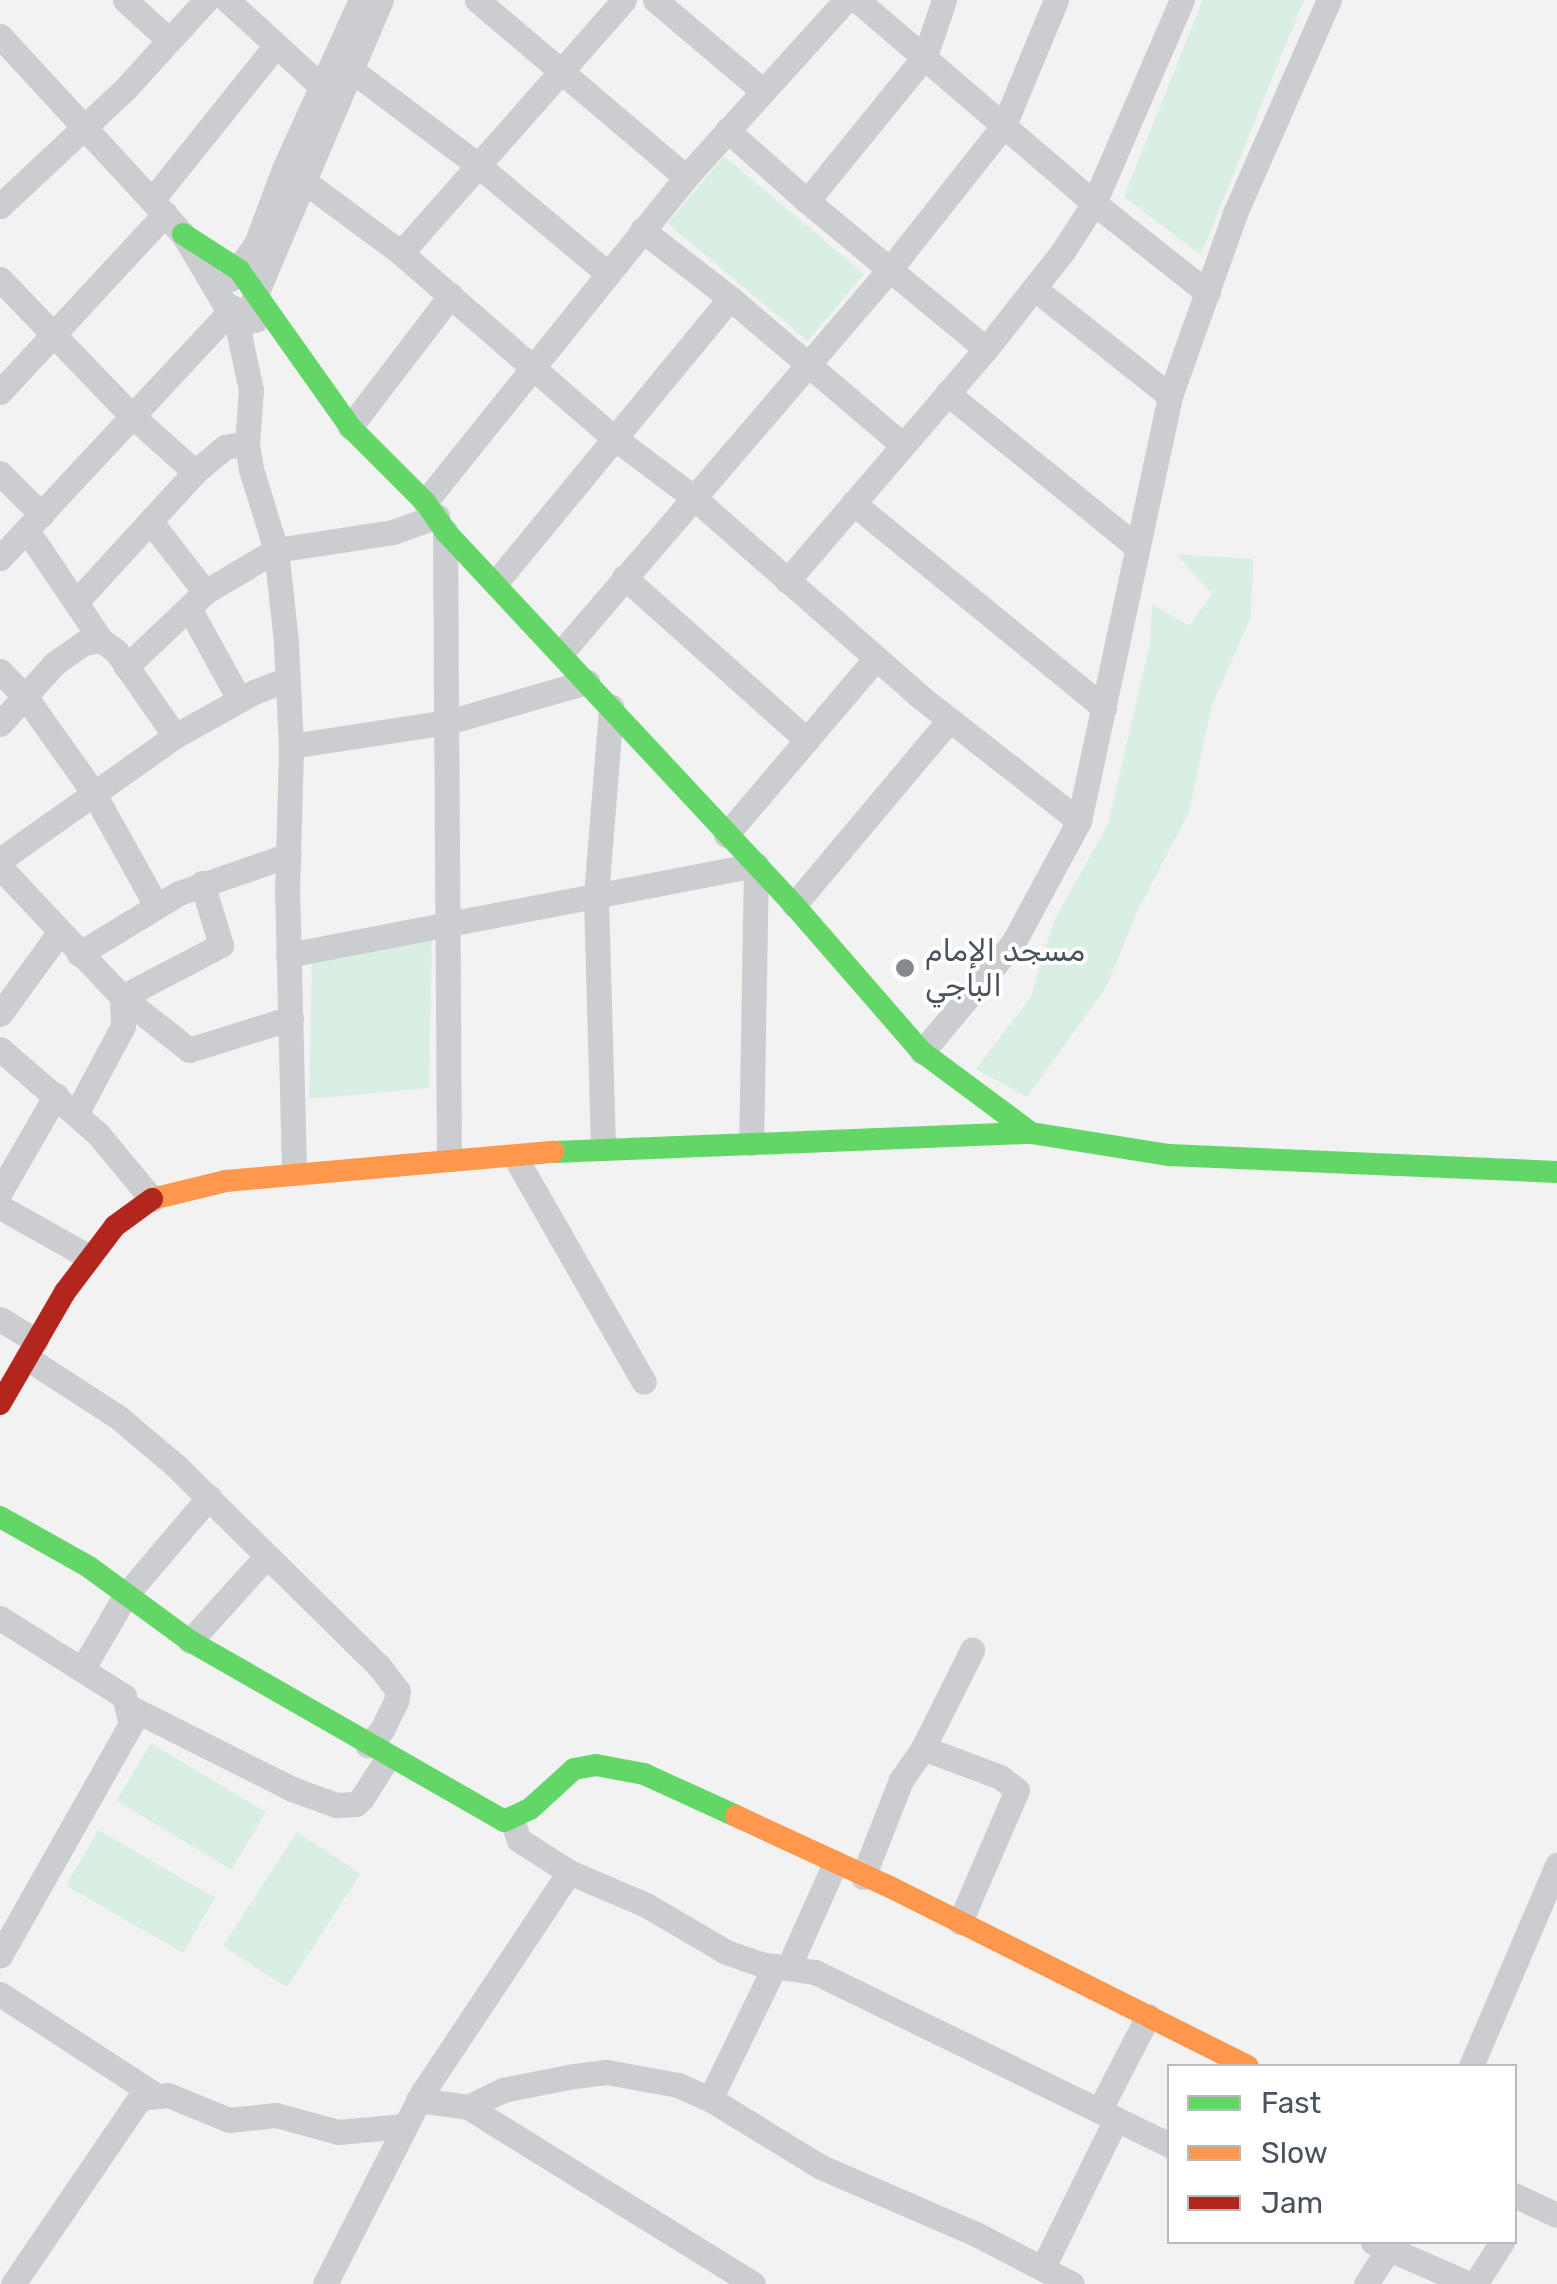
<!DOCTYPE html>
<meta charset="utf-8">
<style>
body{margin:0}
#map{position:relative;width:1557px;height:2284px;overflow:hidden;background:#f2f2f2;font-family:Rubik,"Noto Naskh Arabic",sans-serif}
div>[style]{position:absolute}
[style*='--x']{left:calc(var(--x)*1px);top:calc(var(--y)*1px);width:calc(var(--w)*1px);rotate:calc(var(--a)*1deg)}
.green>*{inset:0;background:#d9efe3;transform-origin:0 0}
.street>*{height:25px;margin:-12.5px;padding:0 12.5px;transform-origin:12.5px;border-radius:12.5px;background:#cccdd0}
.fast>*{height:22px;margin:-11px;padding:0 11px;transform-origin:11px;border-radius:11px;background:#63d668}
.slow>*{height:22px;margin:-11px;padding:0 11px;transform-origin:11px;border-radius:11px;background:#ff974d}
.jam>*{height:22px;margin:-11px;padding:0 11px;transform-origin:11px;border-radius:11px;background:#b3261e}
.dots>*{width:28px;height:28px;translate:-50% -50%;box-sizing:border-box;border:5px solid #fff;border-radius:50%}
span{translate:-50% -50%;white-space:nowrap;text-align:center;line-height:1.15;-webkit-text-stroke:8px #fff;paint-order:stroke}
.poi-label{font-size:30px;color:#4a525d}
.left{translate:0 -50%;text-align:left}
.legend{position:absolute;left:1167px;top:2064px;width:350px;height:180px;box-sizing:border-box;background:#fff;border:2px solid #b7babe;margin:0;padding:12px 18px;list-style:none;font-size:30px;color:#4a525d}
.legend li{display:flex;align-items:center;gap:20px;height:50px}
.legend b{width:50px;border:2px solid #b7babe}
</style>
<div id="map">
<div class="green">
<i style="clip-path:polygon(1203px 0,1304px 0,1201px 255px,1124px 197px)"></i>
<i style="left:724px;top:156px;width:183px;height:88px;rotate:40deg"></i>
<i style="clip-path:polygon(1176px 554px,1253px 559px,1251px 617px,1212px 705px,1189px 812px,1139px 908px,1105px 989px,1027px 1097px,976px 1069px,1030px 998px,1054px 921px,1108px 824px,1150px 643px,1152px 604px,1189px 626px,1212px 594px)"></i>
<i style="clip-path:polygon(432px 938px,429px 1088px,309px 1099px,312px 960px)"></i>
<i style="left:151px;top:1743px;width:134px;height:67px;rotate:31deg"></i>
<i style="left:98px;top:1830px;width:135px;height:64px;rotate:30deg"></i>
<i style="left:297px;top:1832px;width:76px;height:136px;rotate:33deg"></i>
</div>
<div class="street">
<i style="--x:125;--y:0;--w:59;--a:42.3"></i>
<i style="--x:227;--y:0;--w:129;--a:42.5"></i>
<i style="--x:477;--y:0;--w:274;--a:40.3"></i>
<i style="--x:624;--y:0;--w:337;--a:131.4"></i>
<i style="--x:401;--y:253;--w:281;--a:41"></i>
<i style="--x:613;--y:437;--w:100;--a:36.9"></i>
<i style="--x:693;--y:497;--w:300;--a:41.3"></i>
<i style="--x:918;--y:695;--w:204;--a:38"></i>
<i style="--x:655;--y:0;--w:141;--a:40.1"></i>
<i style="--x:857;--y:0;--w:312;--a:40.6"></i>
<i style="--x:1094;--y:203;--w:145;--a:38.3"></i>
<i style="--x:944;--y:0;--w:59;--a:108.7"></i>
<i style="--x:925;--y:56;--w:187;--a:129.1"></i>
<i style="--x:807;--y:201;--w:232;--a:39.6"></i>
<i style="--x:0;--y:36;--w:270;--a:47.3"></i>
<i style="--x:183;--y:234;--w:80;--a:59.3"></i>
<i style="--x:224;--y:303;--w:36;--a:28"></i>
<i style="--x:354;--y:72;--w:156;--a:36.9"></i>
<i style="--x:479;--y:166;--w:168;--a:39.9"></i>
<i style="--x:727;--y:130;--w:107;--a:41.6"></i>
<i style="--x:293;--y:173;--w:134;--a:36.5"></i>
<i style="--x:152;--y:200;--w:198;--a:-51.3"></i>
<i style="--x:0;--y:206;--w:173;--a:-43.1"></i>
<i style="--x:126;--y:88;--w:119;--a:-47.7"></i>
<i style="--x:642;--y:230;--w:111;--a:37.7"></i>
<i style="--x:730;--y:298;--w:227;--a:40.4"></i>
<i style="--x:0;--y:279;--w:187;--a:46.1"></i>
<i style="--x:130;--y:414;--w:87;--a:41.7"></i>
<i style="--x:195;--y:472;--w:39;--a:-40"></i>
<i style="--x:225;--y:447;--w:22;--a:-10"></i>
<i style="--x:230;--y:279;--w:44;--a:-53.4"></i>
<i style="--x:256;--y:244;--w:80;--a:-69.5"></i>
<i style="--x:284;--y:169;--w:186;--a:-65.5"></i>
<i style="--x:1035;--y:289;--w:172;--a:38.4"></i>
<i style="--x:0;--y:392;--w:243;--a:-47.2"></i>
<i style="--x:947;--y:393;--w:243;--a:39"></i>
<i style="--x:350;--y:427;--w:166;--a:-52.6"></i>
<i style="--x:0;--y:473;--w:59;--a:45"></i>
<i style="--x:425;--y:502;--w:417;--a:-51.2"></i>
<i style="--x:686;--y:177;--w:239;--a:-47.9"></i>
<i style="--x:853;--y:503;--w:324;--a:39.2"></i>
<i style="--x:150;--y:521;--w:90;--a:52.2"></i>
<i style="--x:445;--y:531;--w:628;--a:89.64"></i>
<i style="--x:28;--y:532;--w:130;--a:55.9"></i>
<i style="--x:0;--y:558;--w:340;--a:-47"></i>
<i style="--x:624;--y:577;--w:245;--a:41.7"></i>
<i style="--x:497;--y:581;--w:367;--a:-50.5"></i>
<i style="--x:787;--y:581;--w:306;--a:-49.4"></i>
<i style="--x:986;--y:349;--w:125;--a:-51.8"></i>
<i style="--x:1063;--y:251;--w:57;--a:-57.1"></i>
<i style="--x:1094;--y:203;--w:221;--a:-66.6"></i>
<i style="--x:76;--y:602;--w:176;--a:-47.5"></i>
<i style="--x:189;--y:608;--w:104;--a:61.2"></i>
<i style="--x:561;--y:653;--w:506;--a:-49.41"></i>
<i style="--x:890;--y:269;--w:184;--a:-51.6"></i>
<i style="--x:1004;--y:125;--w:135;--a:-67.4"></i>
<i style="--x:126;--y:667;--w:109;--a:-43.5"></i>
<i style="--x:205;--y:592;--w:82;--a:-30.6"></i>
<i style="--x:276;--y:550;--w:118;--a:-8.7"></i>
<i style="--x:393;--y:532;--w:47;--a:-20"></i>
<i style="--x:0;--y:671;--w:39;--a:46"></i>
<i style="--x:27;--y:699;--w:114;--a:54.6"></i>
<i style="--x:93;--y:792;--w:129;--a:60.9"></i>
<i style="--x:0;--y:724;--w:82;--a:-48"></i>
<i style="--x:55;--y:663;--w:35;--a:-35"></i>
<i style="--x:84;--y:643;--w:17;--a:-10"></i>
<i style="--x:101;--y:640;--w:19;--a:36"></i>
<i style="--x:116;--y:651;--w:103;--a:55.2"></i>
<i style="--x:291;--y:746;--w:159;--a:-8.7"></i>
<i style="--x:448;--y:722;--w:145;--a:-16.1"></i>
<i style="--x:726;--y:835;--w:232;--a:-49.7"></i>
<i style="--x:0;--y:860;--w:214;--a:-35.3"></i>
<i style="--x:175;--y:736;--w:90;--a:-29.1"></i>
<i style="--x:254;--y:692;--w:36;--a:-21"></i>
<i style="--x:0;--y:867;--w:178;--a:46.8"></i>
<i style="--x:122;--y:997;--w:29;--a:88"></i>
<i style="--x:123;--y:1026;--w:100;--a:118.1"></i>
<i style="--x:202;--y:883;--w:65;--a:73"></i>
<i style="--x:221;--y:945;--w:112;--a:152.3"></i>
<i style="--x:122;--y:997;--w:85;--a:38.3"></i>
<i style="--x:189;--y:1050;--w:107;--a:-17.4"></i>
<i style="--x:794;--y:905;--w:241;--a:-50"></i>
<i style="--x:79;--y:954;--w:117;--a:-31.4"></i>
<i style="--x:179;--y:893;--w:116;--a:-19.1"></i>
<i style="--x:288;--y:955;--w:477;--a:-10.9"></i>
<i style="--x:756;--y:865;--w:278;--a:91"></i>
<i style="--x:0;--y:1014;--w:100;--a:-53.9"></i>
<i style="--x:0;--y:1049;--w:130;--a:40.9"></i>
<i style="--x:98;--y:1134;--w:85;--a:50.3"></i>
<i style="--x:922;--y:1052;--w:142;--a:-50.1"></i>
<i style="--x:1013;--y:943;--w:139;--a:-61.6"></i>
<i style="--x:1079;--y:821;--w:435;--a:-77.9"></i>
<i style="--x:1170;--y:396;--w:194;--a:-70.4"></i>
<i style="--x:1235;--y:213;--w:233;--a:-66.2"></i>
<i style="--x:603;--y:1148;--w:253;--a:-91.6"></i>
<i style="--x:596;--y:895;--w:189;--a:-85.4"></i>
<i style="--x:515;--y:1157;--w:259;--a:60.2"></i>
<i style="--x:294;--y:1172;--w:279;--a:-91.4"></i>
<i style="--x:287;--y:893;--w:147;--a:-88.4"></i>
<i style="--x:291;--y:746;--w:104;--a:-92.8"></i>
<i style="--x:286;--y:642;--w:93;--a:-96.2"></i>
<i style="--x:276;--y:550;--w:85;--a:-107.2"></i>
<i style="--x:251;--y:469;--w:26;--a:-99"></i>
<i style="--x:247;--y:443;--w:53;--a:-85.7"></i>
<i style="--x:251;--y:390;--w:57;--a:-102.1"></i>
<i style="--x:239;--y:334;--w:363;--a:-67"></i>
<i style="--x:0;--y:1192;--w:112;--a:-60"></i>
<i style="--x:0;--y:1207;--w:102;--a:29.3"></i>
<i style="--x:0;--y:1319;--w:42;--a:31.4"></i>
<i style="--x:27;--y:1358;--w:108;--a:33"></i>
<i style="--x:118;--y:1417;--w:76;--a:40.2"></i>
<i style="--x:176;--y:1466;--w:285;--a:44.6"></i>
<i style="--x:379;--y:1666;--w:31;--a:53"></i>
<i style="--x:398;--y:1691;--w:10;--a:101"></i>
<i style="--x:396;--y:1701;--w:32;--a:116"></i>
<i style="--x:382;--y:1730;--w:21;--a:133"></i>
<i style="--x:0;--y:1618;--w:146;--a:32.2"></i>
<i style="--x:124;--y:1696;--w:29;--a:76"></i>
<i style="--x:131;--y:1724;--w:266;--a:119.5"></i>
<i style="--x:190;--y:1641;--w:113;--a:-47.9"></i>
<i style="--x:83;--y:1668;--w:83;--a:-59.7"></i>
<i style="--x:125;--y:1596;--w:130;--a:-49.7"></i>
<i style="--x:129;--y:1707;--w:182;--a:26.7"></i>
<i style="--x:292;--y:1789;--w:47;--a:20"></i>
<i style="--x:336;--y:1805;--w:20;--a:-3"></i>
<i style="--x:356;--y:1804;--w:8;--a:-45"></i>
<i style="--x:362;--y:1798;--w:49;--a:-57.6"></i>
<i style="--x:923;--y:1748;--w:82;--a:20.6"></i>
<i style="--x:1000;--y:1777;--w:21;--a:37"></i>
<i style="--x:1017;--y:1790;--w:144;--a:113.4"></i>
<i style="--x:512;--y:1820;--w:21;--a:71"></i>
<i style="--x:519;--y:1840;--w:59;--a:32.6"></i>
<i style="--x:569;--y:1872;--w:84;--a:23.2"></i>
<i style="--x:646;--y:1905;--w:93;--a:30.4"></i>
<i style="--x:726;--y:1952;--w:36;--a:19"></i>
<i style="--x:760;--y:1964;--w:56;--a:8.3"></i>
<i style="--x:815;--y:1972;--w:395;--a:26"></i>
<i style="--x:863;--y:1877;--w:104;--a:-68.6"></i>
<i style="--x:901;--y:1780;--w:39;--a:-55"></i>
<i style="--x:923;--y:1748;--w:110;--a:-63.4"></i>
<i style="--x:789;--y:1966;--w:113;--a:-65.9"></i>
<i style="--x:0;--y:1994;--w:184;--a:33"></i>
<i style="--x:1471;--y:2066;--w:219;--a:-66.8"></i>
<i style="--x:710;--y:2099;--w:148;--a:-64"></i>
<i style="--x:418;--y:2100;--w:50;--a:8"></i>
<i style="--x:468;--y:2107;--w:335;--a:31.8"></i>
<i style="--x:468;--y:2107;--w:39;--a:-26"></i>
<i style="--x:503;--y:2090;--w:72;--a:-11.2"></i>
<i style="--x:574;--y:2076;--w:33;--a:-7"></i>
<i style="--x:607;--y:2072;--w:72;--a:10.4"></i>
<i style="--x:678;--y:2085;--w:35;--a:24"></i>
<i style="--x:710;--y:2099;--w:130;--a:31.5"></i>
<i style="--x:821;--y:2167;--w:169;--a:23.4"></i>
<i style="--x:976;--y:2234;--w:108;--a:27.5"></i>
<i style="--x:1099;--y:2111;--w:107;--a:-62.7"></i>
<i style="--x:1514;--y:2195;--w:47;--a:24.9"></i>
<i style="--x:1373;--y:2242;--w:105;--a:23.6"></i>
<i style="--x:1043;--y:2267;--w:165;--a:-63.7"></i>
<i style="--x:13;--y:2284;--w:225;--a:-55.7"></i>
<i style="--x:140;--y:2098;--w:28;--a:-6"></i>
<i style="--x:168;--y:2095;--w:66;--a:22.3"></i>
<i style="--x:229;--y:2120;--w:47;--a:-6.1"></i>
<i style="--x:276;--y:2115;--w:64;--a:15.3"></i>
<i style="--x:338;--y:2132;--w:66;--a:-5.2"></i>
<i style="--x:325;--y:2284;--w:216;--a:-63"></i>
<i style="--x:423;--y:2092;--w:264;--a:-56.4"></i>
<i style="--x:1366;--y:2284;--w:50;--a:-57.3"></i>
<i style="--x:1475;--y:2284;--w:50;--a:-57.3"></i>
</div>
<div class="fast">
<i style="--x:183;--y:234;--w:67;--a:32.7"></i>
<i style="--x:239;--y:270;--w:192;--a:54.7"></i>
<i style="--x:350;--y:427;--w:106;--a:45"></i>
<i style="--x:425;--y:502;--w:35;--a:55"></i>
<i style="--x:445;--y:531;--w:512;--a:46.98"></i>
<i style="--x:794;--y:905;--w:195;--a:49"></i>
<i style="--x:922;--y:1052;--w:136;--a:36.6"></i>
<i style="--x:554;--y:1152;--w:477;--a:-2.3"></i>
<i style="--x:1031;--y:1133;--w:140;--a:9.1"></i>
<i style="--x:1169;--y:1155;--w:388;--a:2.5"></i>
<i style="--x:0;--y:1517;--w:102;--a:29.3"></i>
<i style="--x:89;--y:1567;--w:125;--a:36.2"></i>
<i style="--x:190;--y:1641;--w:362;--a:29.8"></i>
<i style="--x:504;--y:1821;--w:29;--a:-25"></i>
<i style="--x:530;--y:1809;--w:59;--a:-42.3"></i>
<i style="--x:574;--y:1769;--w:22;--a:-10"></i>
<i style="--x:596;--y:1765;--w:49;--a:10.6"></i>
<i style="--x:644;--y:1774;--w:101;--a:24.5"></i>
</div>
<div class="slow">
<i style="--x:152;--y:1199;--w:76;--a:-13.7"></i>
<i style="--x:226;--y:1181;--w:329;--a:-5.1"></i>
<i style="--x:736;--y:1816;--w:170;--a:24.8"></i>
<i style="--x:890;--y:1887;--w:400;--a:26.6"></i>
</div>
<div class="jam">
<i style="--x:0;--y:1404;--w:129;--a:-59.9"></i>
<i style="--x:65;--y:1292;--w:83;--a:-52.9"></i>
<i style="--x:115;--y:1226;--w:46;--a:-36.1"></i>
</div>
<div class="dots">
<i style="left:905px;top:968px;background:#858a91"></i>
</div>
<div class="poi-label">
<span class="left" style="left:925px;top:968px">مسجد الإمام<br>الباجي</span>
</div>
<ul class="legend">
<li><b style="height:12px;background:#63d668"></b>Fast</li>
<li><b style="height:12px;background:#ff974d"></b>Slow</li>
<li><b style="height:12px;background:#b3261e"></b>Jam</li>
</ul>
</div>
